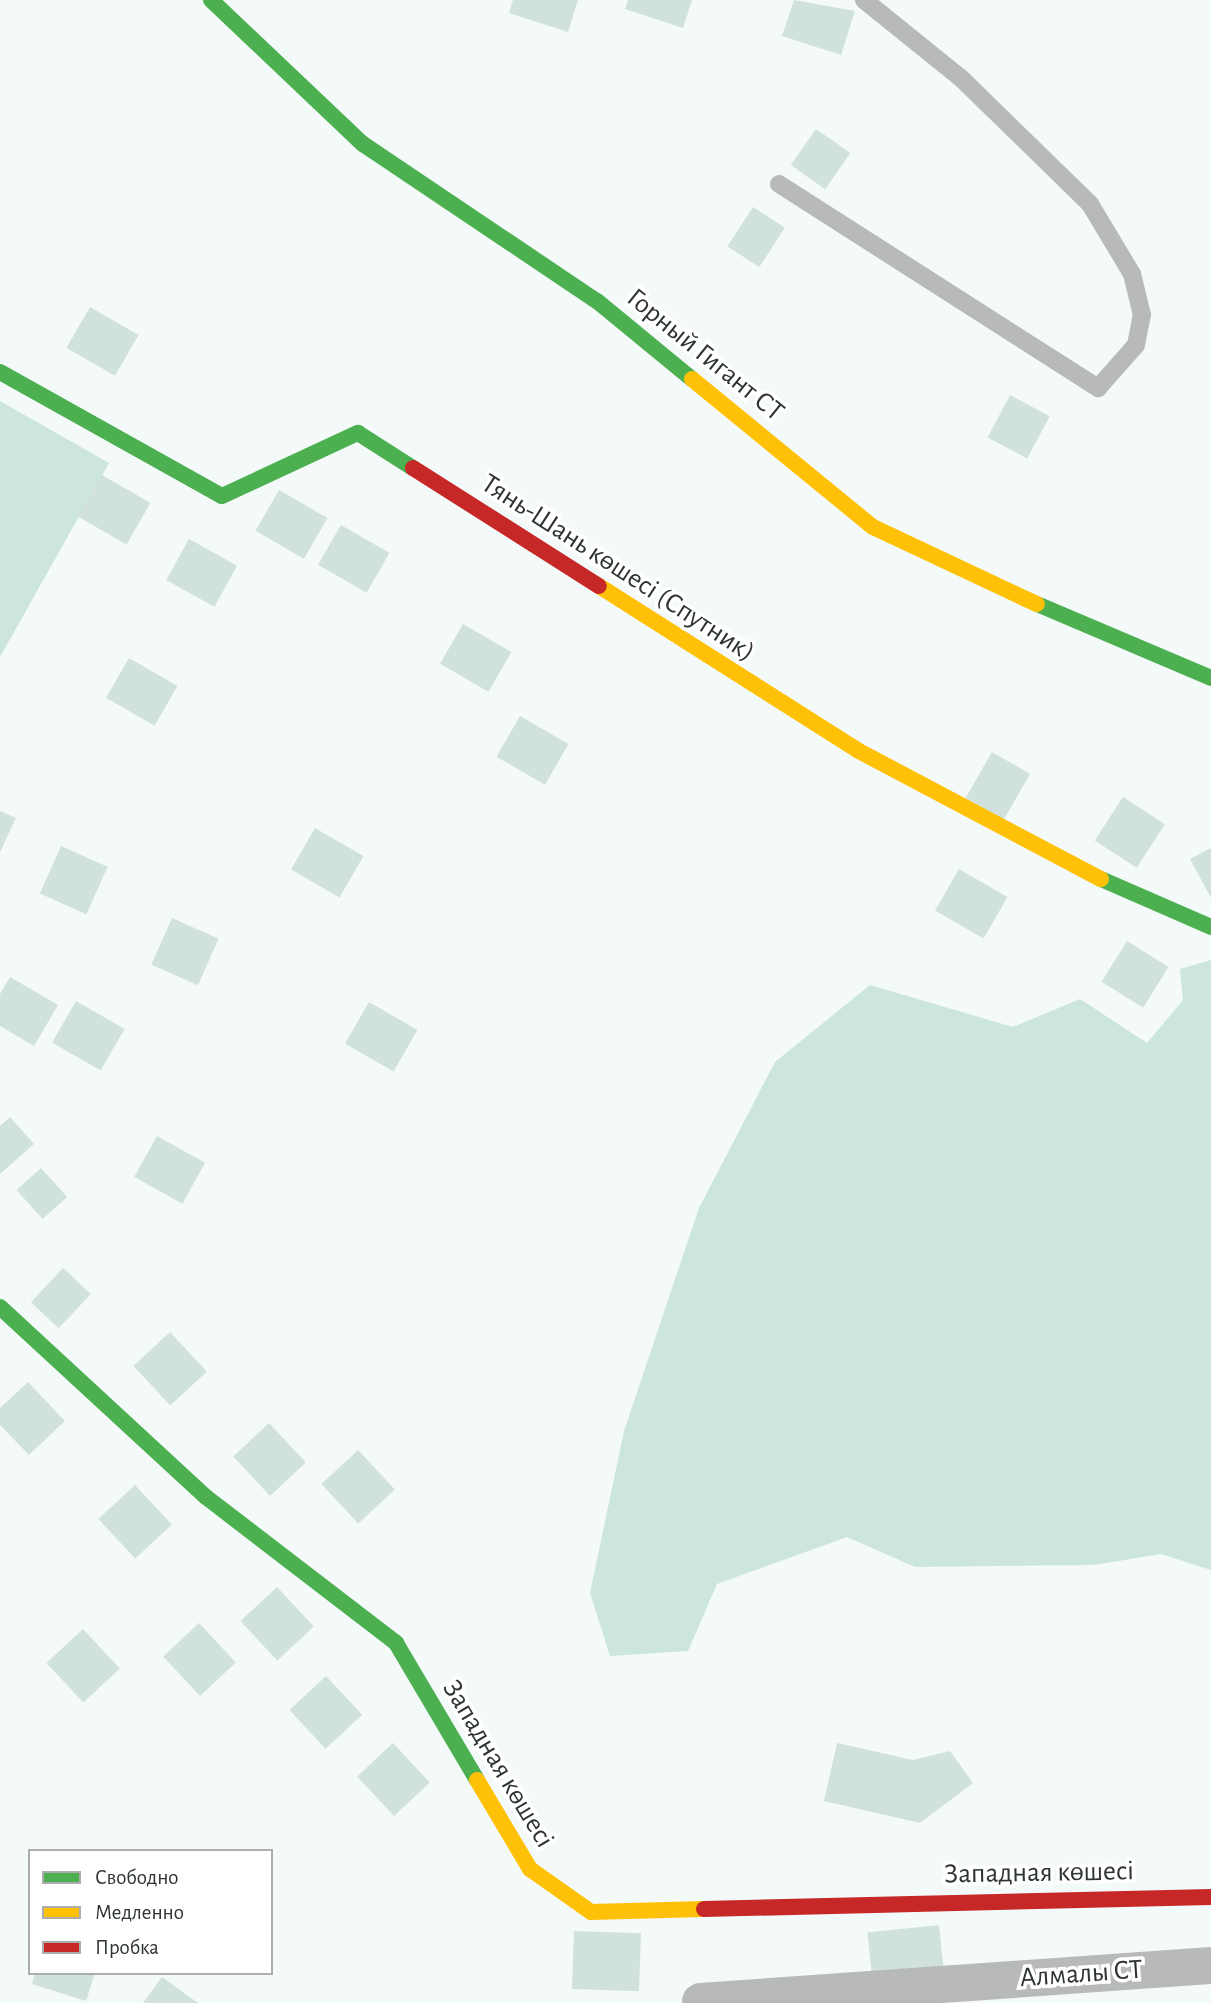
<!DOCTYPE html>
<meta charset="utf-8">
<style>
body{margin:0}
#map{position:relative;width:1211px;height:2003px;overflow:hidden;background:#f4faf9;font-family:"Alegreya Sans",sans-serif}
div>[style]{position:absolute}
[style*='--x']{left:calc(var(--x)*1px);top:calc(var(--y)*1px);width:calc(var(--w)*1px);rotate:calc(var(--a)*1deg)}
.green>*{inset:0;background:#cce5df}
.building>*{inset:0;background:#d1e2de;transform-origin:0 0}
.lane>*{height:18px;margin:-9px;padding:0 9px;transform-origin:9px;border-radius:9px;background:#b8b9b9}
.street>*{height:37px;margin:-18.5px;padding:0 18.5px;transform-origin:18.5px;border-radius:18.5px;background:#b8b9b9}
.fast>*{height:16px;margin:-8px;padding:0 8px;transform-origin:8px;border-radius:8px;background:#4caf50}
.slow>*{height:16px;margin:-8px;padding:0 8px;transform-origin:8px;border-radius:8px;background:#ffc107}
.jam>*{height:16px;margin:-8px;padding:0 8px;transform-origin:8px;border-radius:8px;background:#c62828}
span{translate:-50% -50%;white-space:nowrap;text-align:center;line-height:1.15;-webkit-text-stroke:7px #fff;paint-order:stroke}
.street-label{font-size:28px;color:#2d3432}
.legend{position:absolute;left:28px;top:1849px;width:245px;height:126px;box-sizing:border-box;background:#fff;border:2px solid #abaead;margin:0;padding:9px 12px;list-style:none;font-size:21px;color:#2d3432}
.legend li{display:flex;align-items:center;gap:14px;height:35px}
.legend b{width:35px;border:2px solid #abaead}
</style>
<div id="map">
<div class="green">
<i style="clip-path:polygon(0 401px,109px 463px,0 657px)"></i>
<i style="clip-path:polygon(1211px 960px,1211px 1570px,1161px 1554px,1094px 1565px,915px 1567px,847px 1537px,717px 1584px,688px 1651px,610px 1656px,590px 1593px,624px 1431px,699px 1208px,775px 1062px,870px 985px,1013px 1027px,1080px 999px,1147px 1043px,1183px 1000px,1180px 969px)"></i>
</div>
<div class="building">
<i style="clip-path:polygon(513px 0,578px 0,568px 32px,509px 13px)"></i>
<i style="clip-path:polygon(628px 0,692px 0,683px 28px,625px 9px)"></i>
<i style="clip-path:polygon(794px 0,855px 11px,841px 55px,782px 36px)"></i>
<i style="left:816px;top:129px;width:42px;height:44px;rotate:35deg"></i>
<i style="left:753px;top:207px;width:38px;height:47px;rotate:33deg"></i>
<i style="left:90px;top:307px;width:56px;height:47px;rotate:30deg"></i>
<i style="left:1010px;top:395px;width:45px;height:48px;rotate:28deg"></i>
<i style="left:102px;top:475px;width:56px;height:48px;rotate:30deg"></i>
<i style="left:279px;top:490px;width:56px;height:47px;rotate:30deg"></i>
<i style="left:341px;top:525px;width:56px;height:46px;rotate:30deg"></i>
<i style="left:189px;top:539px;width:55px;height:47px;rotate:29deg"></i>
<i style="left:463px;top:624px;width:56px;height:46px;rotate:30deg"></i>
<i style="left:129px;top:658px;width:56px;height:46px;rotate:30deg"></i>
<i style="left:520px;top:716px;width:56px;height:47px;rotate:30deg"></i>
<i style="left:992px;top:752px;width:44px;height:53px;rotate:30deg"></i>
<i style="left:1123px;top:797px;width:50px;height:52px;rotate:33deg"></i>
<i style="clip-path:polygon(0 811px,16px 818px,0 852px)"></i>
<i style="left:315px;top:828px;width:56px;height:48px;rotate:30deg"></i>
<i style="left:61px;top:846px;width:51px;height:52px;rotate:24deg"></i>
<i style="clip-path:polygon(1211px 848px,1211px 898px,1190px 859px)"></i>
<i style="left:959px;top:869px;width:56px;height:48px;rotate:30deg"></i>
<i style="left:172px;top:918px;width:51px;height:51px;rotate:24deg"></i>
<i style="left:1127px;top:941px;width:49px;height:48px;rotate:32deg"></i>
<i style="clip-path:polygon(10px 977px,58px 1005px,34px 1046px,0 1026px,0 994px)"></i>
<i style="left:76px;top:1001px;width:56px;height:48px;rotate:30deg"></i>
<i style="left:369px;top:1002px;width:56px;height:48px;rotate:30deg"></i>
<i style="clip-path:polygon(10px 1117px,34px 1144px,0 1174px,0 1126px)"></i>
<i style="left:157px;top:1136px;width:55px;height:47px;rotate:29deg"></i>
<i style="left:41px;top:1168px;width:39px;height:33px;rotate:48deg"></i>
<i style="left:63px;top:1268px;width:38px;height:47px;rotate:43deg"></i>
<i style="left:170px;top:1332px;width:54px;height:50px;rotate:47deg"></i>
<i style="clip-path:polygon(28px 1382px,65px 1421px,29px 1455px,0 1425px,0 1408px)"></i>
<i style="left:269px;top:1423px;width:54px;height:49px;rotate:47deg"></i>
<i style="left:358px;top:1450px;width:54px;height:50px;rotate:47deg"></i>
<i style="left:135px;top:1485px;width:54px;height:50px;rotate:47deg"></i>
<i style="left:277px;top:1587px;width:54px;height:50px;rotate:47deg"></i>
<i style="left:199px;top:1623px;width:54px;height:49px;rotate:47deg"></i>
<i style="left:83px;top:1629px;width:54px;height:50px;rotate:47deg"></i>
<i style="left:326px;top:1676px;width:53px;height:50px;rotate:47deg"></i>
<i style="left:393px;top:1743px;width:54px;height:49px;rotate:47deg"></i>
<i style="clip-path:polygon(837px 1743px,913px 1760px,950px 1751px,973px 1783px,920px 1823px,824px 1801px)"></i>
<i style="left:939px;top:1925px;width:51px;height:72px;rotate:84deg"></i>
<i style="left:574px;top:1931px;width:67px;height:58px;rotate:2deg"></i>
<i style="clip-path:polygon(35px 1973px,95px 1973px,86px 2001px,32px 1984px)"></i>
<i style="clip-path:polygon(162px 1977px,198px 2003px,143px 2003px)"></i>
</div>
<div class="lane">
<i style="--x:779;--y:184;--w:379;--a:32.6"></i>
<i style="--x:1098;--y:388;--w:57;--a:-48.5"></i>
<i style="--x:1136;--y:345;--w:31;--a:-79"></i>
<i style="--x:1142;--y:315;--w:42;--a:-103.7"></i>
<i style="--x:1132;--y:274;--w:82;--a:-121"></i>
<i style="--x:1090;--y:204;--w:179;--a:-135.7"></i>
<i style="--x:962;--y:79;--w:126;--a:-141.1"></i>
</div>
<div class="street">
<i style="--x:700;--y:2001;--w:512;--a:-4.03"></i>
</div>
<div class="fast">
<i style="--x:211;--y:0;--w:209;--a:43.5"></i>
<i style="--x:363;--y:144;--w:282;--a:33.9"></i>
<i style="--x:597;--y:301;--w:123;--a:39.4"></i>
<i style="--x:0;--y:372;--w:254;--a:29.2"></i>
<i style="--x:222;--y:496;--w:150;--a:-24.9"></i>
<i style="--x:358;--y:433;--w:65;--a:32.5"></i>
<i style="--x:1037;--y:604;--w:189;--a:23"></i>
<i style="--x:1101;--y:879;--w:120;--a:23.6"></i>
<i style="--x:0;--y:1307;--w:280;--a:42.7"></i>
<i style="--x:206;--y:1497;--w:240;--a:37.5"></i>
<i style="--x:396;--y:1643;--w:159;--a:59.4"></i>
</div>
<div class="slow">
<i style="--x:692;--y:379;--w:234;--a:39.3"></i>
<i style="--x:873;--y:527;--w:181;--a:25.2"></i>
<i style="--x:599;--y:586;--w:306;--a:32.4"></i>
<i style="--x:857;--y:750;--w:276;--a:27.9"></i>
<i style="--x:477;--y:1780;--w:104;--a:59.2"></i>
<i style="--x:530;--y:1869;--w:75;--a:35.2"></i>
<i style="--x:591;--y:1912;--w:113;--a:-1.5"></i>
</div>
<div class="jam">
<i style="--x:413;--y:468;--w:220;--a:32.4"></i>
<i style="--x:704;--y:1909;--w:507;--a:-1.36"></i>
</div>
<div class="street-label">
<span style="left:705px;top:355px;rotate:39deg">Горный Гигант СТ</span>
<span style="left:618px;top:568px;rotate:33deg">Тянь-Шань көшесі (Спутник)</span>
<span style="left:498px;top:1764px;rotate:59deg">Западная көшесі</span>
<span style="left:1039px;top:1873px;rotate:-1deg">Западная көшесі</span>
<span style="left:1081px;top:1974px;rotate:-4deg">Алмалы СТ</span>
</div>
<ul class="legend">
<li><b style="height:9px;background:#4caf50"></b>Свободно</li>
<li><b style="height:9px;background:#ffc107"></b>Медленно</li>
<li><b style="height:9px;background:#c62828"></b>Пробка</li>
</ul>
</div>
